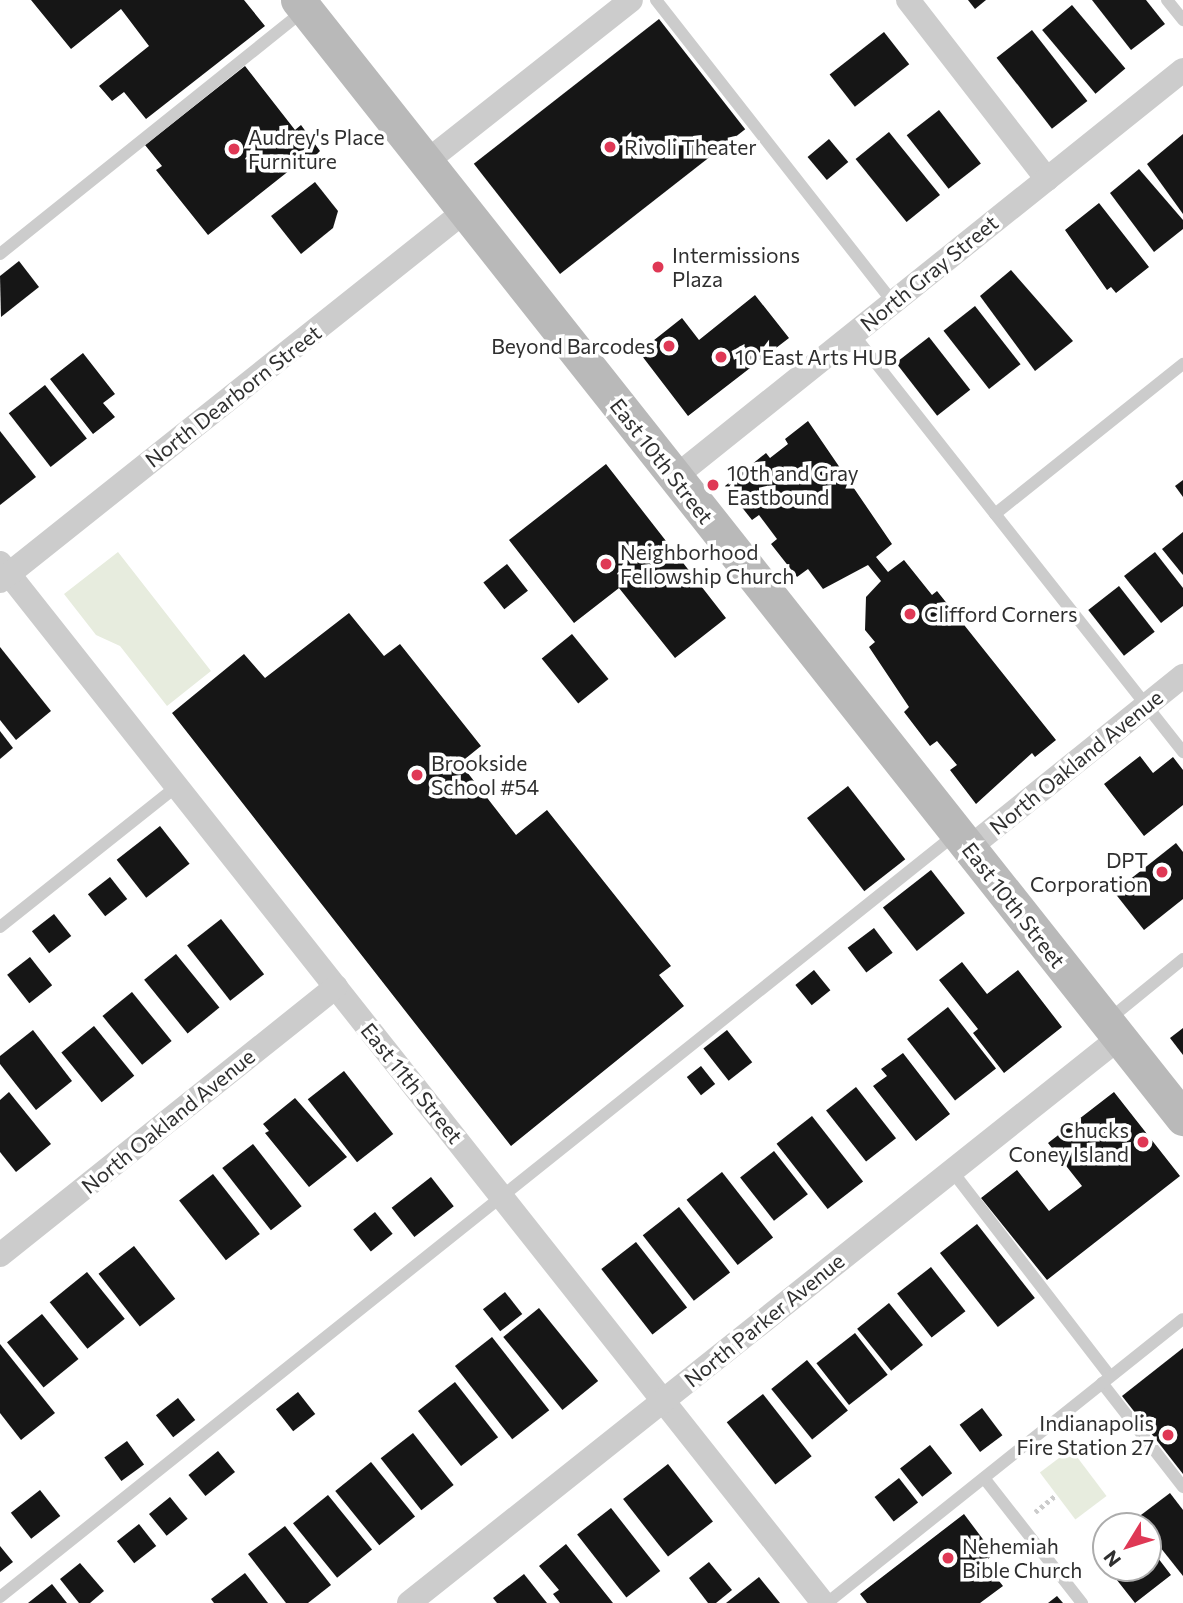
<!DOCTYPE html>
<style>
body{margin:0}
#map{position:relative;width:1183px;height:1603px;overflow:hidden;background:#fff;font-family:Commissioner,sans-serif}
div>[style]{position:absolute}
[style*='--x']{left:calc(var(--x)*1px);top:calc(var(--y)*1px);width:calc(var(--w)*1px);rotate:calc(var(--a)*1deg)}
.green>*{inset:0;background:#e7ecde;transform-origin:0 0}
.building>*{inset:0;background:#161616;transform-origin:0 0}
.path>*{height:4.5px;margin-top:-2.25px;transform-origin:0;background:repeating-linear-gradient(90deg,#ccc 0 3.5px,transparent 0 7px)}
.lane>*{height:12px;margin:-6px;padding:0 6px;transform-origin:6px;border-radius:6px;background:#ccc}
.street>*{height:24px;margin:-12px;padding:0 12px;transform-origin:12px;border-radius:12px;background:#ccc}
.secondary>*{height:35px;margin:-17.5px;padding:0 17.5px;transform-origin:17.5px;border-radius:17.5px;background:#b9b9b9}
.dots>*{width:19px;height:19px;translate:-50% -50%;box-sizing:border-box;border:4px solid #fff;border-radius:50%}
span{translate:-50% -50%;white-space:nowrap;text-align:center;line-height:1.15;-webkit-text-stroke:7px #fff;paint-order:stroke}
.poi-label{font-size:21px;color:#2f2f2f}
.left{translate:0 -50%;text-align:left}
.right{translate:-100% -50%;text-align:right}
.street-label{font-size:21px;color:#2f2f2f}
.north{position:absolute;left:1092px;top:1512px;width:70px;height:70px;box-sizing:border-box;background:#fff;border:2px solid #acacac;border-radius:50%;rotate:232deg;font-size:19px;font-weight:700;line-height:28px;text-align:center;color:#2f2f2f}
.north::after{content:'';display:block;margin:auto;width:24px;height:32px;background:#df3855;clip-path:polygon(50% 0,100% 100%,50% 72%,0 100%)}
</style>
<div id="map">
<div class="green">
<i style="clip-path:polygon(118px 552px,211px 671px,167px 706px,120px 646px,96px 635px,64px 594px)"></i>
<i style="left:1071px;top:1449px;width:59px;height:39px;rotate:53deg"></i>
</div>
<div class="building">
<i style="clip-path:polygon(31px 0,244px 0,265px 26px,146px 119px,124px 92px,112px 101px,99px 86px,149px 46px,121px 9px,71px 49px)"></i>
<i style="clip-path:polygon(968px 0,986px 0,975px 9px)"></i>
<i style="clip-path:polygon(1092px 0,1146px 0,1165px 24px,1131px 50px)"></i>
<i style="left:1072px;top:5px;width:83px;height:39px;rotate:50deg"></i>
<i style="left:659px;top:19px;width:140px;height:235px;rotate:52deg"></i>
<i style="left:1032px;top:30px;width:90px;height:45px;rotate:52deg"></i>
<i style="left:884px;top:32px;width:41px;height:69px;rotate:52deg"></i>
<i style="clip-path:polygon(245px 66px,295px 130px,301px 125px,320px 151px,300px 171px,295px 166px,208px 235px,156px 170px,162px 166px,145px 145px)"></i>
<i style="left:939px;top:110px;width:68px;height:41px;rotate:52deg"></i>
<i style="left:889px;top:132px;width:81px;height:43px;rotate:51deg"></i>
<i style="clip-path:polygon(1183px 134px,1183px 214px,1147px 164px)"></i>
<i style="left:829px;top:139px;width:30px;height:28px;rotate:50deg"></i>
<i style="clip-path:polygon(1139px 169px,1183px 220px,1183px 229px,1154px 252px,1110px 193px)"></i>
<i style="clip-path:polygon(315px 182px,338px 211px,333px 228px,301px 254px,271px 216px)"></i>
<i style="clip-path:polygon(1099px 203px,1149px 267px,1116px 293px,1111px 287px,1107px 290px,1065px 230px)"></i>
<i style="clip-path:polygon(19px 261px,39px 287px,1px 317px,0 276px)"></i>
<i style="clip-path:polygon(1011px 270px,1073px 341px,1035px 371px,980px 296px)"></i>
<i style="clip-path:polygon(755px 295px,789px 338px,688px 416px,639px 352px,682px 318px,699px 340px)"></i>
<i style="left:975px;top:306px;width:74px;height:40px;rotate:52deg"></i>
<i style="left:929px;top:337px;width:67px;height:42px;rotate:52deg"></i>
<i style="clip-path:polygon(83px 353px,115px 394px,103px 403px,115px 417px,93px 434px,50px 379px)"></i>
<i style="left:45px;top:385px;width:68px;height:46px;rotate:52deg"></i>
<i style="clip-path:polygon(808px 421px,892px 544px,876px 557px,888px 572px,904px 560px,932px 595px,937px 591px,1056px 740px,1035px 757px,1032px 753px,976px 804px,950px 770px,957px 765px,937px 741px,930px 746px,904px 712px,909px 707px,869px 647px,875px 642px,865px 630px,866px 597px,881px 581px,868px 565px,823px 589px,808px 569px,797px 577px,771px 544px,777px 539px,759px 515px,752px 520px,725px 486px,766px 453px,770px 458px,788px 444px,785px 439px)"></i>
<i style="clip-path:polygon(0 431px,36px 477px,0 505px)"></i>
<i style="clip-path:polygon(606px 464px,726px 618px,675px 658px,619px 588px,574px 623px,509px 540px)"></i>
<i style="clip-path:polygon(1183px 480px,1183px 497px,1175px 486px)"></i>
<i style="clip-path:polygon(1183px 532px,1183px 575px,1162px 549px)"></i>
<i style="clip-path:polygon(1155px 552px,1183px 588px,1183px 606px,1161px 623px,1124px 576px)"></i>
<i style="left:507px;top:564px;width:34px;height:30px;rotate:52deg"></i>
<i style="left:1119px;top:586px;width:58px;height:39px;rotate:52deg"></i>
<i style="clip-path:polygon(349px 613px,384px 656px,400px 644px,481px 746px,460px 763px,516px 835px,547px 810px,671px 966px,659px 975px,684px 1006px,511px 1146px,172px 713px,244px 654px,265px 678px)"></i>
<i style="left:572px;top:634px;width:58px;height:39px;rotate:51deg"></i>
<i style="clip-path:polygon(0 647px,51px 711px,16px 740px,0 720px)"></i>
<i style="clip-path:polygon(0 731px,13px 748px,0 759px)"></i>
<i style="clip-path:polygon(1140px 756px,1153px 773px,1173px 757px,1183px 770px,1183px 805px,1144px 836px,1104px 784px)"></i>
<i style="left:848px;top:786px;width:93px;height:52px;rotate:52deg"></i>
<i style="left:160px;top:826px;width:48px;height:55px;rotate:52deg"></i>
<i style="clip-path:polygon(1176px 843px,1183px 852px,1183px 899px,1144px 930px,1114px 892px)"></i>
<i style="left:931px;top:870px;width:55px;height:61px;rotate:52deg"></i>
<i style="left:110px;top:877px;width:28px;height:28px;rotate:52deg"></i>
<i style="left:54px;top:914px;width:28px;height:28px;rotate:52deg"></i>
<i style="left:221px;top:919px;width:70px;height:43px;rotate:52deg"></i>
<i style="left:874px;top:928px;width:31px;height:33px;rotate:53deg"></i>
<i style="left:176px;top:954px;width:69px;height:41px;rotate:51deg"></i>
<i style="left:30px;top:957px;width:36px;height:29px;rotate:52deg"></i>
<i style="clip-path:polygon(962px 962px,987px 994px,1018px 970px,1062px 1027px,1004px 1073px,973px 1033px,978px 1029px,939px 980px)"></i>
<i style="left:814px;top:970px;width:26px;height:24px;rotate:51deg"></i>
<i style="left:132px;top:992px;width:63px;height:38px;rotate:51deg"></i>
<i style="left:948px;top:1007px;width:78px;height:52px;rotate:52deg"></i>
<i style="left:94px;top:1026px;width:64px;height:42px;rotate:51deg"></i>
<i style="clip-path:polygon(1183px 1028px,1183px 1055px,1170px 1038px)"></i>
<i style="clip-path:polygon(33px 1030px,72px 1081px,36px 1110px,0 1064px,0 1056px)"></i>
<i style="left:727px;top:1030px;width:41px;height:30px;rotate:52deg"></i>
<i style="clip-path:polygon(903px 1053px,950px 1114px,916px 1141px,873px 1086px,887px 1076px,881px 1069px)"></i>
<i style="left:701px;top:1066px;width:23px;height:18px;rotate:52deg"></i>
<i style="left:344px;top:1071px;width:80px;height:46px;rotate:52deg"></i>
<i style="left:856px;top:1087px;width:65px;height:38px;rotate:52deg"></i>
<i style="clip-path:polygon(9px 1092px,51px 1144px,16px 1172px,0 1152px,0 1100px)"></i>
<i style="clip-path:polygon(1114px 1092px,1180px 1176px,1047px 1280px,981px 1198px,1017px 1170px,1049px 1211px,1082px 1186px,1048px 1143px)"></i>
<i style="clip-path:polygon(295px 1098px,347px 1157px,309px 1187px,265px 1133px,269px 1131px,263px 1124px)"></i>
<i style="left:812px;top:1116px;width:83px;height:45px;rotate:52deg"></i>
<i style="left:253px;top:1144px;width:79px;height:39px;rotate:52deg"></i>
<i style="left:774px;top:1151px;width:55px;height:43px;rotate:52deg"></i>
<i style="left:722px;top:1172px;width:83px;height:45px;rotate:52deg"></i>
<i style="left:213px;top:1174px;width:76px;height:43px;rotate:52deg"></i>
<i style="left:431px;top:1177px;width:37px;height:50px;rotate:52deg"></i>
<i style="left:679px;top:1207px;width:83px;height:46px;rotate:52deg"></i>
<i style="left:375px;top:1212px;width:28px;height:28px;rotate:51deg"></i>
<i style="left:977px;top:1224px;width:94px;height:47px;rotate:52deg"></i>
<i style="left:636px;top:1242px;width:83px;height:44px;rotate:52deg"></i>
<i style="left:134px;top:1246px;width:67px;height:45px;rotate:52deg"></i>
<i style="left:931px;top:1267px;width:56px;height:43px;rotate:52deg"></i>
<i style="left:87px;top:1272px;width:60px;height:48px;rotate:51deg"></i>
<i style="left:505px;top:1292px;width:28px;height:28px;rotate:52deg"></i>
<i style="left:889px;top:1303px;width:54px;height:41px;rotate:51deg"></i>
<i style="left:539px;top:1308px;width:94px;height:46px;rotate:51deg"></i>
<i style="left:42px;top:1314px;width:58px;height:45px;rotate:51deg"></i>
<i style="left:855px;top:1333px;width:53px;height:49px;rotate:52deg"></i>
<i style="left:492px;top:1337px;width:93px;height:47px;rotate:52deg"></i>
<i style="clip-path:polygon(0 1344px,55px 1413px,21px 1440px,0 1413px)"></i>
<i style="clip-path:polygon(1183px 1348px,1183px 1474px,1122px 1396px)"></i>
<i style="left:807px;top:1360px;width:65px;height:46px;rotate:51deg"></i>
<i style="left:455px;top:1382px;width:70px;height:47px;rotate:52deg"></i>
<i style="left:298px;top:1392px;width:28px;height:28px;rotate:52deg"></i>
<i style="left:763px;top:1394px;width:79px;height:46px;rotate:52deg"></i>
<i style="left:178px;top:1398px;width:28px;height:28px;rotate:52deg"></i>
<i style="left:982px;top:1408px;width:34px;height:28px;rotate:53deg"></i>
<i style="left:413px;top:1433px;width:66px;height:41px;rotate:52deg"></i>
<i style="left:127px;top:1441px;width:29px;height:28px;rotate:54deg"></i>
<i style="left:930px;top:1445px;width:36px;height:38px;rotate:52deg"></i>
<i style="left:218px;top:1451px;width:27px;height:38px;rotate:51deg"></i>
<i style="left:371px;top:1462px;width:70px;height:46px;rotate:51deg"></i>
<i style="left:668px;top:1464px;width:73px;height:57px;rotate:52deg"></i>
<i style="left:899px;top:1478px;width:31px;height:31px;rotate:52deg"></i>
<i style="left:40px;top:1490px;width:33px;height:37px;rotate:52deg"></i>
<i style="clip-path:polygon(1170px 1493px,1183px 1510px,1183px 1576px,1137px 1518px)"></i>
<i style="left:328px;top:1495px;width:70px;height:45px;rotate:51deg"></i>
<i style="left:170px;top:1497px;width:28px;height:27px;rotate:51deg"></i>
<i style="left:611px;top:1508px;width:80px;height:43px;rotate:52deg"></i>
<i style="clip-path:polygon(964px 1514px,994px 1554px,984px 1562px,1003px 1586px,980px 1603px,867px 1603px,860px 1594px)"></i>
<i style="left:139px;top:1524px;width:28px;height:28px;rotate:52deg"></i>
<i style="clip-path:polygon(285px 1526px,331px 1585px,308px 1603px,286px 1603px,248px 1554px)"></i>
<i style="clip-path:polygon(566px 1544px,613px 1603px,560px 1603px,553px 1594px,559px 1590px,539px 1566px)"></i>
<i style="clip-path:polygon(1148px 1545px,1171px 1575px,1135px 1603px,1109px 1570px,1148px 1568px)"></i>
<i style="clip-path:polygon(0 1546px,13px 1562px,0 1572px)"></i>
<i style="clip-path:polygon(709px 1562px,732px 1590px,716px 1603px,708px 1603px,689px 1578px)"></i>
<i style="clip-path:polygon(80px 1563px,104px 1591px,90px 1603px,79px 1603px,60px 1579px)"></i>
<i style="clip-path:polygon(245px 1573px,268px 1603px,214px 1603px,211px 1599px)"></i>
<i style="clip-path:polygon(524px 1574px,547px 1603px,497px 1603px,493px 1598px)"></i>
<i style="clip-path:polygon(759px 1577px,780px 1603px,726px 1603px)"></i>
<i style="clip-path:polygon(52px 1584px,67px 1603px,28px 1603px)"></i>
<i style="clip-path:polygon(1057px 1596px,1063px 1603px,1048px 1603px)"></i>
</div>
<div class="path">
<i style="--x:1035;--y:1512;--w:27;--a:-39"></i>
</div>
<div class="lane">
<i style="--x:656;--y:0;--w:384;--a:51.9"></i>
<i style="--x:1167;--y:0;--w:26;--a:51"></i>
<i style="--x:0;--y:254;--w:388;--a:-38.7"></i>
<i style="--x:853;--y:334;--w:533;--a:51.71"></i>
<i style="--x:995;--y:514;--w:241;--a:-38.6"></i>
<i style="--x:0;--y:927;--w:226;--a:-38.5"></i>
<i style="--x:1107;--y:1021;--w:98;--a:-39.2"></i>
<i style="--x:952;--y:1171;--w:259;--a:52.4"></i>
<i style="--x:1102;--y:1383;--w:132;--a:52.1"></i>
<i style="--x:984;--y:1478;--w:159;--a:51.9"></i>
<i style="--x:0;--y:1597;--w:1225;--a:-38.6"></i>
<i style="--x:827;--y:1603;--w:455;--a:-38.6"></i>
</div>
<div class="street">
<i style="--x:908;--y:0;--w:227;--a:52.2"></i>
<i style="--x:426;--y:162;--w:261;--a:-38.3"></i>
<i style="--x:675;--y:477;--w:651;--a:-38.7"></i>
<i style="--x:0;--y:563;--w:1326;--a:51.64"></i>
<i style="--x:0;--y:581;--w:594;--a:-38.51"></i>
<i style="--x:969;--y:848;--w:275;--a:-38.8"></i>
<i style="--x:0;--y:1255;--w:430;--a:-38.6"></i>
<i style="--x:409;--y:1603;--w:907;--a:-38.51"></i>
</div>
<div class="secondary">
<i style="--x:298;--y:0;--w:1426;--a:51.64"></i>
</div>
<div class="dots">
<i style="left:610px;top:147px;background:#df3855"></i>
<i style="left:234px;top:149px;background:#df3855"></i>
<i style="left:658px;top:267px;background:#df3855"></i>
<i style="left:669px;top:346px;background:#df3855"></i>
<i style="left:721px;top:357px;background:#df3855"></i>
<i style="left:713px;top:485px;background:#df3855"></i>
<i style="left:606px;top:564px;background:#df3855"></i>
<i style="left:910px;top:614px;background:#df3855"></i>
<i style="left:417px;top:775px;background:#df3855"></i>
<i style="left:1162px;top:872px;background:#df3855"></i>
<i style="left:1143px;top:1142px;background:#df3855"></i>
<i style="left:1168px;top:1435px;background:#df3855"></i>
<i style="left:948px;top:1558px;background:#df3855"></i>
</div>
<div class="poi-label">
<span class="left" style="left:248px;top:149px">Audrey's Place<br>Furniture</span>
<span class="left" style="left:624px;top:147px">Rivoli Theater</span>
<span class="left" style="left:672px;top:267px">Intermissions<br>Plaza</span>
<span class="right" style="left:655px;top:346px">Beyond Barcodes</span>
<span class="left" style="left:735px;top:357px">10 East Arts HUB</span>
<span class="left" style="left:727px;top:485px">10th and Gray<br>Eastbound</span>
<span class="left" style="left:620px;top:564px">Neighborhood<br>Fellowship Church</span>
<span class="left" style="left:924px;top:614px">Clifford Corners</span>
<span class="left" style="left:431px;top:775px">Brookside<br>School #54</span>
<span class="right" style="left:1148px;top:872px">DPT<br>Corporation</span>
<span class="right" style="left:1129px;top:1142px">Chucks<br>Coney Island</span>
<span class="right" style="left:1154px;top:1435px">Indianapolis<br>Fire Station 27</span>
<span class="left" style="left:962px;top:1558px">Nehemiah<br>Bible Church</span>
</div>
<div class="street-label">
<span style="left:929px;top:273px;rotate:-39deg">North Gray Street</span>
<span style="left:233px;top:396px;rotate:-38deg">North Dearborn Street</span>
<span style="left:662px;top:461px;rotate:52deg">East 10th Street</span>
<span style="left:1076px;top:762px;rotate:-39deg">North Oakland Avenue</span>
<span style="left:1014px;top:905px;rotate:52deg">East 10th Street</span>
<span style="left:412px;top:1083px;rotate:51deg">East 11th Street</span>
<span style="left:168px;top:1121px;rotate:-39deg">North Oakland Avenue</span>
<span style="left:764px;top:1320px;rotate:-39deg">North Parker Avenue</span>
</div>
<div class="north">N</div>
</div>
